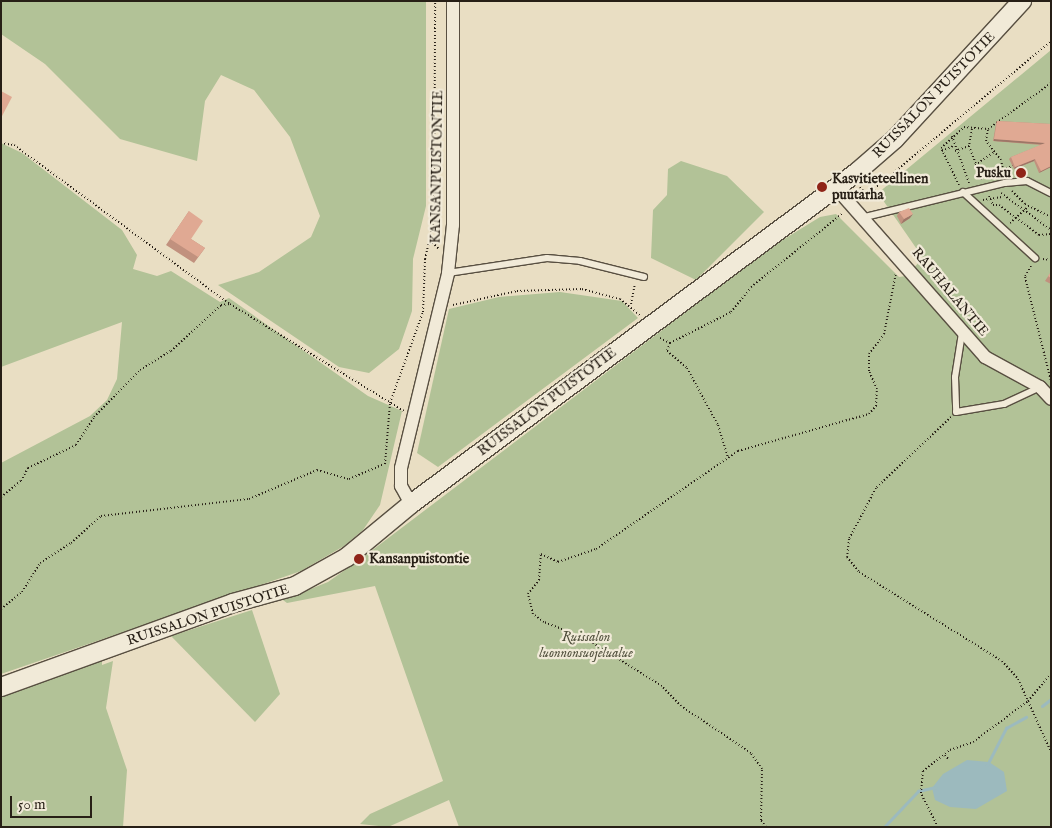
<!DOCTYPE html>
<style>
body{margin:0}
#map{position:relative;width:1052px;height:828px;overflow:hidden;background:#e9dec3;font-family:"IM FELL English",serif}
div>[style]{position:absolute}
[style*='--x']{left:calc(var(--x)*1px);top:calc(var(--y)*1px);width:calc(var(--w)*1px);rotate:calc(var(--a)*1deg)}
.green>*{inset:0;background:#b2c297}
.water>*{inset:0;background:#9cbabe}
.stream>*{height:3px;margin:-1.5px;padding:0 1.5px;transform-origin:1.5px;border-radius:1.5px;background:#9cbabe}
.path>*{height:2px;margin-top:-1px;transform-origin:0;background:repeating-linear-gradient(90deg,#271f16 0 1px,transparent 0 3.5px)}
.roads{filter:drop-shadow(1px 0 #584f41) drop-shadow(-1px 0 #584f41) drop-shadow(0 1px #584f41) drop-shadow(0 -1px #584f41)}
.lane>*{height:6px;margin:-3px;padding:0 3px;transform-origin:3px;border-radius:3px;background:#f1ead8}
.street>*{height:12px;margin:-6px;padding:0 6px;transform-origin:6px;border-radius:6px;background:#f1ead8}
.secondary>*{height:18px;margin:-9px;padding:0 9px;transform-origin:9px;border-radius:9px;background:#f1ead8}
.wall>*{inset:0;background:#c1917e}
.shaded-wall>*{inset:0;background:#9d7667;transform-origin:0 0}
.building>*{inset:0;background:#e0a993}
.dots>*{width:14px;height:14px;translate:-50% -50%;box-sizing:border-box;border:2px solid #f1ead8;border-radius:50%}
span{translate:-50% -50%;white-space:nowrap;text-align:center;line-height:1.15;-webkit-text-stroke:4.5px #f1ead8;paint-order:stroke}
.street-label{font-size:14px;color:#271f16}
.poi-label{font-size:14px;color:#271f16;font-weight:700}
.right{translate:-100% -50%;text-align:right}
.left{translate:0 -50%;text-align:left}
.park-label{font-size:14px;color:#51503d;font-style:italic}
.frame{position:absolute;inset:0;border:2px solid #271f16;pointer-events:none}
.scale{position:absolute;left:10px;top:796px;width:82px;height:22px;box-sizing:border-box;border:2px solid #271f16;border-top:0;padding-left:6px;font-size:15px;line-height:18px;white-space:nowrap;color:#271f16;-webkit-text-stroke:4px #f1ead8;paint-order:stroke}
</style>
<div id="map">
<div class="green">
<i style="clip-path:polygon(1px 1px,426px 1px,426px 206px,413px 259px,412px 311px,399px 349px,369px 373px,339px 367px,218px 285px,259px 272px,311px 237px,320px 216px,290px 137px,254px 90px,221px 75px,205px 101px,197px 161px,120px 139px,45px 64px,1px 34px)"></i>
<i style="clip-path:polygon(1051px 50px,1051px 827px,459px 827px,449px 800px,388px 827px,360px 824px,370px 814px,443px 781px,375px 586px,287px 603px,283px 600px,328px 582px,362px 558px,773px 246px,820px 217px,836px 214px,899px 277px,906px 276px,923px 258px,878px 193px)"></i>
<i style="clip-path:polygon(1px 143px,22px 153px,122px 230px,137px 255px,133px 269px,157px 276px,171px 271px,220px 302px,229px 298px,368px 396px,402px 411px,380px 505px,363px 530px,344px 546px,301px 571px,1px 674px,1px 463px,90px 416px,107px 400px,117px 379px,122px 322px,1px 367px)"></i>
<i style="clip-path:polygon(681px 161px,727px 176px,764px 212px,696px 280px,651px 258px,653px 210px,667px 195px,668px 169px)"></i>
<i style="clip-path:polygon(560px 292px,622px 301px,638px 318px,438px 467px,417px 453px,449px 309px,499px 297px)"></i>
<i style="clip-path:polygon(252px 610px,280px 694px,255px 722px,171px 636px)"></i>
<i style="clip-path:polygon(102px 660px,102px 665px,113px 661px,106px 708px,127px 770px,123px 827px,1px 827px,1px 697px)"></i>
</div>
<div class="water">
<i style="clip-path:polygon(967px 760px,989px 762px,1004px 772px,1007px 791px,976px 809px,950px 807px,935px 800px,932px 788px,943px 774px)"></i>
</div>
<div class="stream">
<i style="--x:1042;--y:706;--w:11;--a:-38"></i>
<i style="--x:987;--y:765;--w:42;--a:-62.8"></i>
<i style="--x:1006;--y:728;--w:23;--a:-29"></i>
<i style="--x:884;--y:827;--w:50;--a:-46.6"></i>
<i style="--x:918;--y:791;--w:18;--a:-13"></i>
</div>
<div class="path">
<i style="--x:972;--y:129;--w:17;--a:100"></i>
<i style="--x:969;--y:146;--w:36;--a:69"></i>
<i style="--x:952;--y:136;--w:50;--a:70.1"></i>
<i style="--x:1;--y:143;--w:13;--a:9"></i>
<i style="--x:14;--y:145;--w:268;--a:36.4"></i>
<i style="--x:230;--y:304;--w:204;--a:31.6"></i>
<i style="--x:942;--y:151;--w:12;--a:-24"></i>
<i style="--x:955;--y:151;--w:15;--a:-20"></i>
<i style="--x:975;--y:165;--w:22;--a:-34"></i>
<i style="--x:1003;--y:170;--w:12;--a:-24"></i>
<i style="--x:1004;--y:174;--w:14;--a:-102"></i>
<i style="--x:1001;--y:160;--w:24;--a:-128"></i>
<i style="--x:986;--y:141;--w:12;--a:-81"></i>
<i style="--x:988;--y:129;--w:78;--a:-36.1"></i>
<i style="--x:959;--y:185;--w:41;--a:-115.9"></i>
<i style="--x:941;--y:148;--w:31;--a:-42"></i>
<i style="--x:964;--y:127;--w:24;--a:5"></i>
<i style="--x:860;--y:187;--w:11;--a:49"></i>
<i style="--x:1012;--y:191;--w:18;--a:45"></i>
<i style="--x:1025;--y:204;--w:29;--a:27"></i>
<i style="--x:1001;--y:193;--w:62;--a:36.5"></i>
<i style="--x:989;--y:196;--w:10;--a:66"></i>
<i style="--x:861;--y:200;--w:248;--a:-39.9"></i>
<i style="--x:983;--y:200;--w:19;--a:-9"></i>
<i style="--x:993;--y:205;--w:6;--a:0"></i>
<i style="--x:999;--y:205;--w:50;--a:36.9"></i>
<i style="--x:1039;--y:235;--w:12;--a:-5"></i>
<i style="--x:1010;--y:223;--w:25;--a:-42"></i>
<i style="--x:430;--y:240;--w:13;--a:45"></i>
<i style="--x:1043;--y:259;--w:8;--a:7"></i>
<i style="--x:1031;--y:266;--w:13;--a:119"></i>
<i style="--x:1025;--y:277;--w:107;--a:76"></i>
<i style="--x:631;--y:304;--w:20;--a:-79"></i>
<i style="--x:453;--y:305;--w:66;--a:-12.3"></i>
<i style="--x:517;--y:291;--w:65;--a:-1.8"></i>
<i style="--x:582;--y:289;--w:39;--a:15"></i>
<i style="--x:620;--y:299;--w:27;--a:39"></i>
<i style="--x:660;--y:338;--w:11;--a:27"></i>
<i style="--x:670;--y:343;--w:68;--a:-26.9"></i>
<i style="--x:731;--y:312;--w:32;--a:-51"></i>
<i style="--x:751;--y:287;--w:118;--a:-38.8"></i>
<i style="--x:670;--y:343;--w:9;--a:111"></i>
<i style="--x:667;--y:351;--w:26;--a:40"></i>
<i style="--x:687;--y:368;--w:65;--a:61.5"></i>
<i style="--x:718;--y:425;--w:34;--a:73"></i>
<i style="--x:951;--y:417;--w:103;--a:136.6"></i>
<i style="--x:876;--y:488;--w:58;--a:117.9"></i>
<i style="--x:849;--y:539;--w:18;--a:96"></i>
<i style="--x:847;--y:557;--w:19;--a:51"></i>
<i style="--x:859;--y:572;--w:168;--a:31.9"></i>
<i style="--x:1002;--y:661;--w:24;--a:48"></i>
<i style="--x:1018;--y:679;--w:80;--a:65.7"></i>
<i style="--x:1;--y:497;--w:26;--a:-39"></i>
<i style="--x:21;--y:481;--w:15;--a:-62"></i>
<i style="--x:28;--y:468;--w:53;--a:-25.6"></i>
<i style="--x:76;--y:445;--w:33;--a:-57"></i>
<i style="--x:94;--y:417;--w:66;--a:-45.6"></i>
<i style="--x:140;--y:370;--w:36;--a:-32"></i>
<i style="--x:171;--y:351;--w:68;--a:-42.6"></i>
<i style="--x:221;--y:305;--w:9;--a:-6"></i>
<i style="--x:1;--y:609;--w:27;--a:-39"></i>
<i style="--x:22;--y:592;--w:34;--a:-58"></i>
<i style="--x:40;--y:563;--w:37;--a:-33"></i>
<i style="--x:71;--y:543;--w:40;--a:-42"></i>
<i style="--x:101;--y:516;--w:149;--a:-6.6"></i>
<i style="--x:249;--y:499;--w:74;--a:-23.1"></i>
<i style="--x:317;--y:470;--w:33;--a:16"></i>
<i style="--x:349;--y:479;--w:39;--a:-23"></i>
<i style="--x:385;--y:464;--w:61;--a:-85.3"></i>
<i style="--x:390;--y:403;--w:97;--a:-70.1"></i>
<i style="--x:423;--y:312;--w:53;--a:-87.8"></i>
<i style="--x:425;--y:259;--w:39;--a:-77"></i>
<i style="--x:434;--y:221;--w:220;--a:-89.7"></i>
<i style="--x:945;--y:755;--w:6;--a:51"></i>
<i style="--x:766;--y:827;--w:9;--a:-126"></i>
<i style="--x:761;--y:820;--w:51;--a:-88.9"></i>
<i style="--x:762;--y:769;--w:19;--a:-125"></i>
<i style="--x:751;--y:753;--w:84;--a:-146.1"></i>
<i style="--x:681;--y:706;--w:28;--a:-134"></i>
<i style="--x:662;--y:686;--w:91;--a:-148.1"></i>
<i style="--x:585;--y:638;--w:44;--a:-158.7"></i>
<i style="--x:544;--y:622;--w:14;--a:-144"></i>
<i style="--x:533;--y:614;--w:21;--a:-104"></i>
<i style="--x:528;--y:594;--w:18;--a:-52"></i>
<i style="--x:539;--y:580;--w:26;--a:-86"></i>
<i style="--x:541;--y:554;--w:19;--a:25"></i>
<i style="--x:558;--y:562;--w:40;--a:-18.9"></i>
<i style="--x:596;--y:549;--w:173;--a:-34.6"></i>
<i style="--x:738;--y:451;--w:136;--a:-15.8"></i>
<i style="--x:869;--y:414;--w:11;--a:-49"></i>
<i style="--x:876;--y:406;--w:17;--a:-87"></i>
<i style="--x:877;--y:389;--w:20;--a:-114"></i>
<i style="--x:869;--y:371;--w:17;--a:-90"></i>
<i style="--x:869;--y:354;--w:25;--a:-53"></i>
<i style="--x:884;--y:334;--w:62;--a:-78.9"></i>
<i style="--x:938;--y:827;--w:38;--a:-117"></i>
<i style="--x:921;--y:793;--w:22;--a:-85"></i>
<i style="--x:923;--y:771;--w:34;--a:-38"></i>
<i style="--x:950;--y:750;--w:24;--a:-19"></i>
<i style="--x:973;--y:742;--w:69;--a:-36.7"></i>
<i style="--x:1028;--y:701;--w:35;--a:-50"></i>
</div>
<div class="roads">
<div class="lane">
<i style="--x:963;--y:192;--w:98;--a:42.5"></i>
<i style="--x:865;--y:217;--w:144;--a:-13.7"></i>
<i style="--x:1005;--y:183;--w:22;--a:-5"></i>
<i style="--x:1027;--y:181;--w:27;--a:27"></i>
<i style="--x:448;--y:273;--w:100;--a:-8.6"></i>
<i style="--x:547;--y:258;--w:33;--a:5"></i>
<i style="--x:580;--y:261;--w:66;--a:14"></i>
<i style="--x:962;--y:333;--w:45;--a:99"></i>
<i style="--x:955;--y:377;--w:35;--a:88"></i>
<i style="--x:956;--y:412;--w:49;--a:-9.5"></i>
<i style="--x:1004;--y:404;--w:40;--a:-25"></i>
</div>
<div class="street">
<i style="--x:837;--y:189;--w:224;--a:48.6"></i>
<i style="--x:985;--y:357;--w:63;--a:28.6"></i>
<i style="--x:1040;--y:387;--w:16;--a:47"></i>
<i style="--x:411;--y:504;--w:21;--a:-119"></i>
<i style="--x:401;--y:486;--w:18;--a:-90"></i>
<i style="--x:401;--y:468;--w:201;--a:-76.4"></i>
<i style="--x:448;--y:273;--w:48;--a:-84.1"></i>
<i style="--x:453;--y:225;--w:224;--a:-90"></i>
</div>
<div class="secondary">
<i style="--x:1;--y:687;--w:247;--a:-19.9"></i>
<i style="--x:233;--y:603;--w:64;--a:-15.3"></i>
<i style="--x:295;--y:586;--w:60;--a:-29.1"></i>
<i style="--x:347;--y:557;--w:83;--a:-39.6"></i>
<i style="--x:411;--y:504;--w:556;--a:-36.66"></i>
<i style="--x:857;--y:172;--w:50;--a:-41"></i>
<i style="--x:895;--y:139;--w:188;--a:-47.4"></i>
</div>
</div>
<div class="wall">
<i style="clip-path:polygon(997px 121px,1051px 124px,1051px 167px,1039px 173px,1034px 161px,1014px 169px,1009px 159px,1011px 157px,1041px 145px,993px 141px,996px 124px)"></i>
<i style="clip-path:polygon(189px 211px,191px 239px,205px 248px,194px 263px,166px 245px)"></i>
<i style="clip-path:polygon(899px 212px,910px 218px,901px 224px,897px 216px)"></i>
<i style="clip-path:polygon(1051px 272px,1051px 284px,1045px 281px)"></i>
</div>
<div class="shaded-wall">
<i style="left:994px;top:139px;width:51px;height:2px;rotate:4deg"></i>
<i style="clip-path:polygon(1035px 159px,1034px 161px,1014px 169px,1015px 167px)"></i>
<i style="clip-path:polygon(1051px 166px,1051px 167px,1039px 173px,1041px 171px)"></i>
<i style="clip-path:polygon(913px 214px,910px 218px,901px 224px,904px 219px)"></i>
</div>
<div class="building">
<i style="clip-path:polygon(1px 91px,12px 97px,1px 118px)"></i>
<i style="clip-path:polygon(997px 121px,1051px 124px,1051px 166px,1041px 171px,1035px 159px,1015px 167px,1011px 157px,1045px 143px,994px 139px)"></i>
<i style="clip-path:polygon(909px 208px,913px 214px,904px 219px,899px 212px)"></i>
<i style="clip-path:polygon(189px 211px,203px 221px,191px 239px,205px 248px,198px 257px,170px 239px)"></i>
<i style="clip-path:polygon(1051px 272px,1051px 278px,1048px 276px)"></i>
</div>
<div class="dots">
<i style="left:1021px;top:173px;background:#8f2418"></i>
<i style="left:822px;top:187px;background:#8f2418"></i>
<i style="left:359px;top:559px;background:#8f2418"></i>
</div>
<div class="street-label">
<span style="left:934px;top:95px;rotate:-46deg">RUISSALON PUISTOTIE</span>
<span style="left:437px;top:167px;rotate:-89deg">KANSANPUISTONTIE</span>
<span style="left:950px;top:292px;rotate:50deg">RAUHALANTIE</span>
<span style="left:547px;top:402px;rotate:-37deg">RUISSALON PUISTOTIE</span>
<span style="left:208px;top:615px;rotate:-18deg">RUISSALON PUISTOTIE</span>
</div>
<div class="poi-label">
<span class="right" style="left:1011px;top:173px">Pusku</span>
<span class="left" style="left:832px;top:187px">Kasvitieteellinen<br>puutarha</span>
<span class="left" style="left:369px;top:559px">Kansanpuistontie</span>
</div>
<div class="park-label">
<span style="left:586px;top:645px">Ruissalon<br>luonnonsuojelualue</span>
</div>
<div class="frame"></div>
<div class="scale">50 m</div>
</div>
